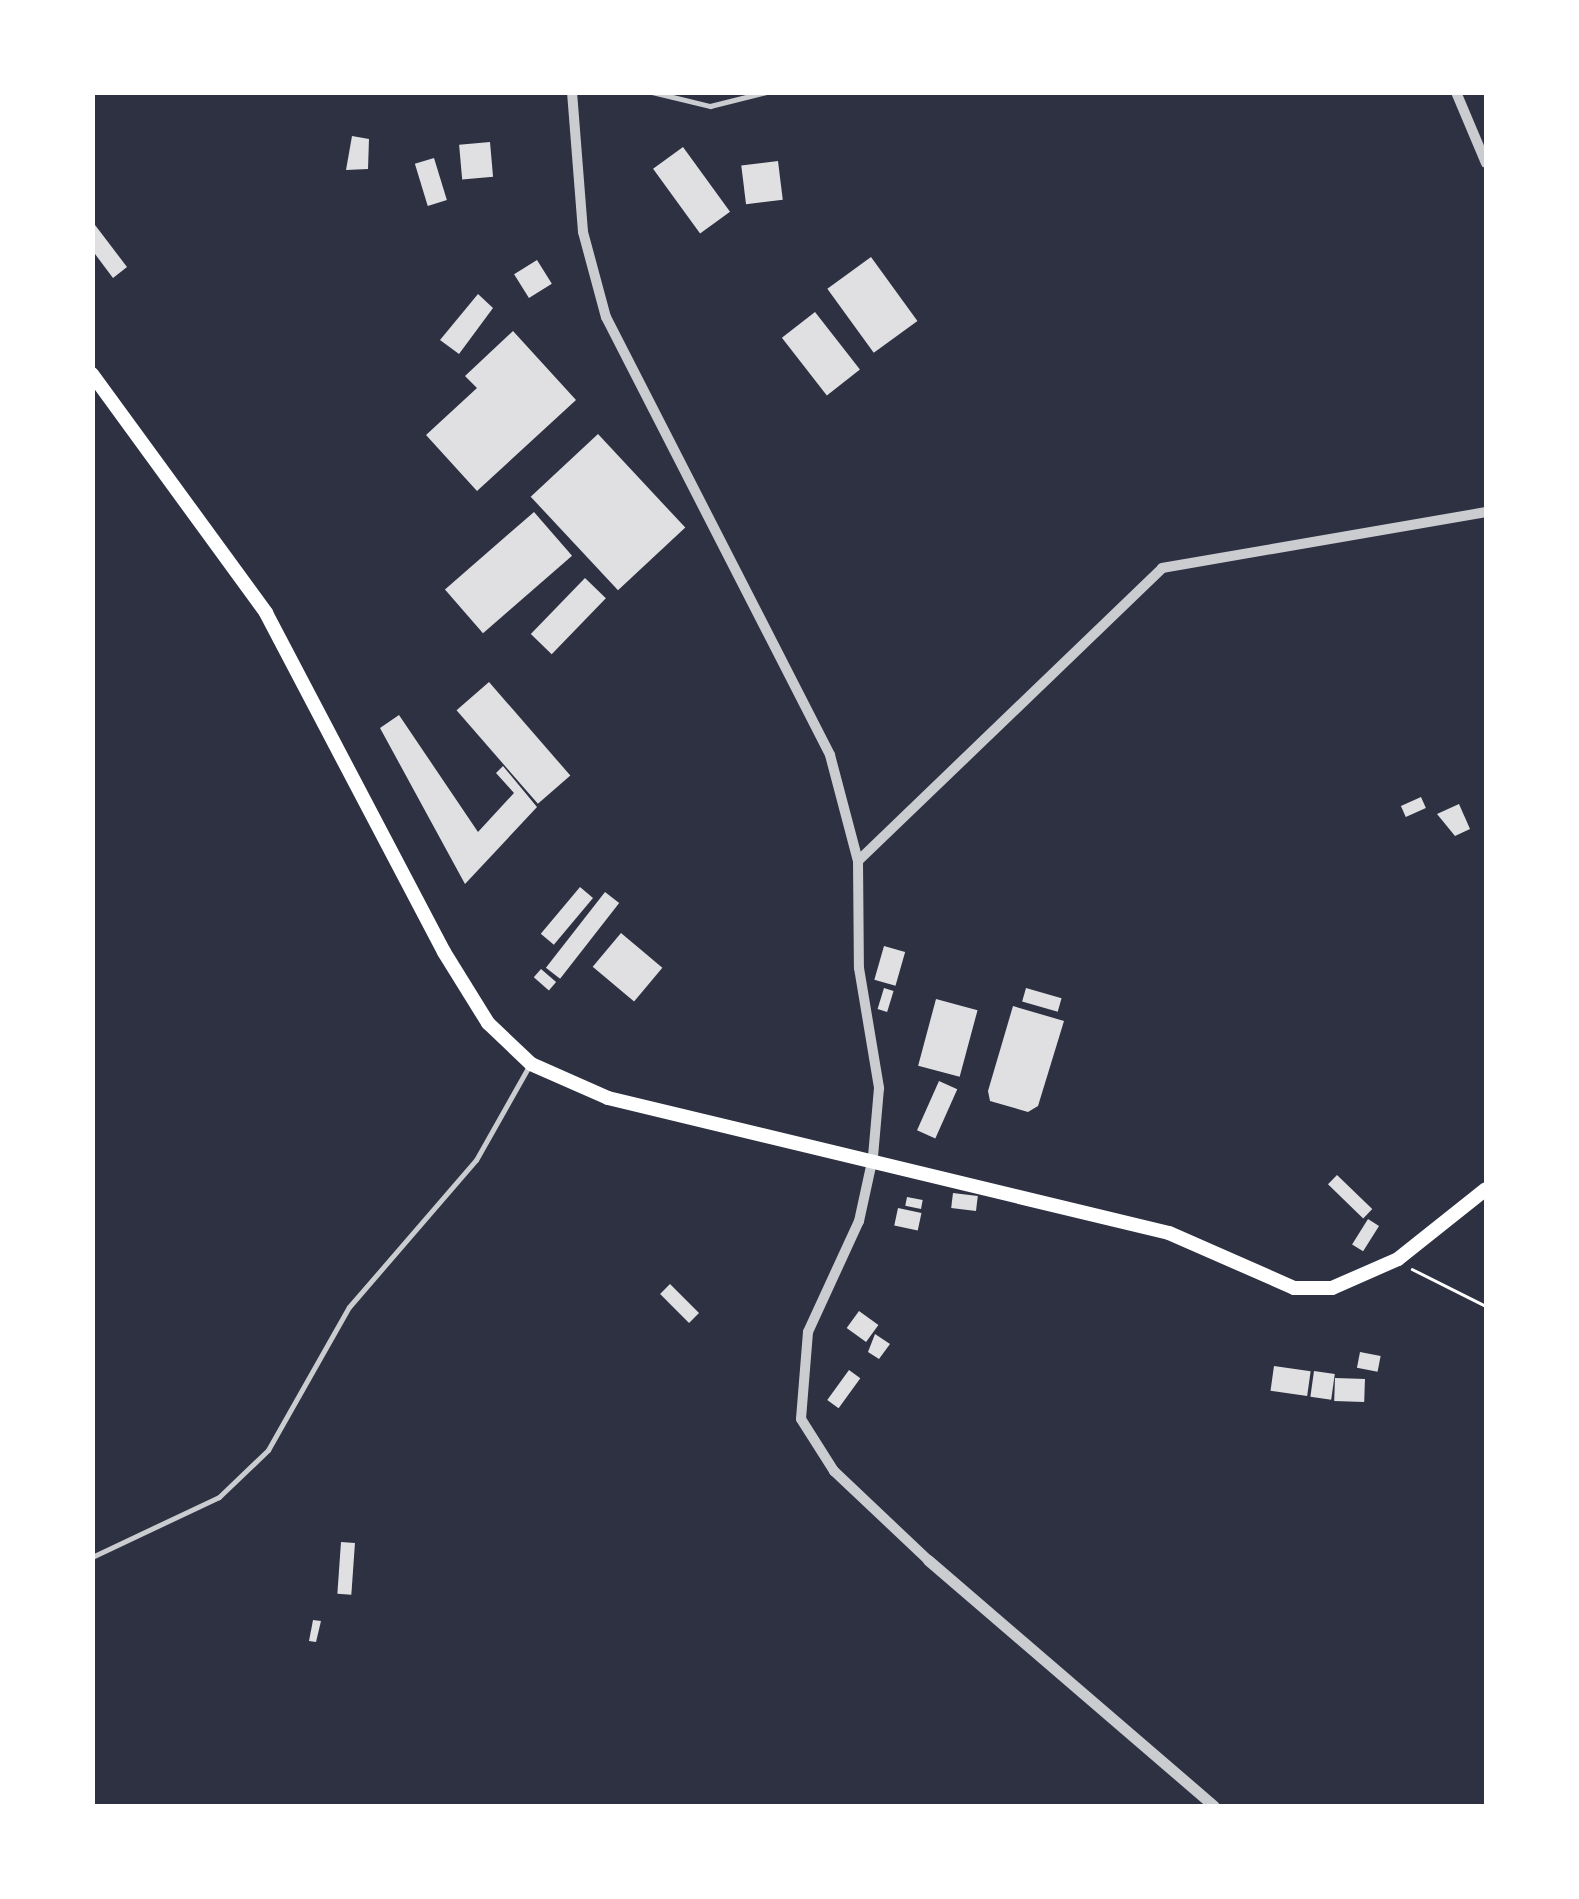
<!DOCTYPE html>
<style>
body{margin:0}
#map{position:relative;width:1579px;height:1899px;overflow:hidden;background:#2d3142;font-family:Arial,sans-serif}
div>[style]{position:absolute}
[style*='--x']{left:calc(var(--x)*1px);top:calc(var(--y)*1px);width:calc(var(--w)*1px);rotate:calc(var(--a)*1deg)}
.building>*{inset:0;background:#e0e0e3;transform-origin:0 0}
.path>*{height:2.5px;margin:-1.25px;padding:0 1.25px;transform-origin:1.25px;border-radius:1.25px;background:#fff}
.service>*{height:5px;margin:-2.5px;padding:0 2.5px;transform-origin:2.5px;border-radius:2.5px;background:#caccd0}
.minor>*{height:10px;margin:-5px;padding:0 5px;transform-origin:5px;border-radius:5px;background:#caccd0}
.tertiary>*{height:11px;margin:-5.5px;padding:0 5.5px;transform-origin:5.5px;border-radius:5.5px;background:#caccd0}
.secondary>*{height:14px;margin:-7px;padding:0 7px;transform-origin:7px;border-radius:7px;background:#fff}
span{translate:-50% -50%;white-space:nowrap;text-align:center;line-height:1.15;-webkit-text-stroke:10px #fff;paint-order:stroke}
.frame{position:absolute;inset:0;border:95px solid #fff;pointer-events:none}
</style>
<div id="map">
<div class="building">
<i style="clip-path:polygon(352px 136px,369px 139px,368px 169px,346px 170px)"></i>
<i style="left:490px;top:142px;width:35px;height:31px;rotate:85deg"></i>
<i style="left:683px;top:147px;width:80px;height:37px;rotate:54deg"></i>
<i style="left:434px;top:158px;width:44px;height:20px;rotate:73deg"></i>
<i style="left:778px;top:161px;width:39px;height:37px;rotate:83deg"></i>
<i style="clip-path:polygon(92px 221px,127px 267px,113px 278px,92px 250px)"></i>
<i style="left:871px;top:257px;width:79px;height:54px;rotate:54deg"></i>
<i style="left:537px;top:260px;width:28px;height:27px;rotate:58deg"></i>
<i style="clip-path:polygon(478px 294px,493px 308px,459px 354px,440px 340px)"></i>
<i style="left:815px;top:312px;width:73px;height:42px;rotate:52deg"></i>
<i style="clip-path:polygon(513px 331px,576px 400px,477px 491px,426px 435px,477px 388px,465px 376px)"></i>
<i style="left:598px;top:434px;width:128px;height:92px;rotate:47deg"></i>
<i style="left:534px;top:512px;width:58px;height:118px;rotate:49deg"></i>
<i style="left:585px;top:578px;width:29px;height:78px;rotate:44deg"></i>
<i style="left:489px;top:682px;width:124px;height:43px;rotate:49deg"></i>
<i style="clip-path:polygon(399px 715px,478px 832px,514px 793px,496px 773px,503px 766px,537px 807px,465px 884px,380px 728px)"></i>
<i style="left:1421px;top:797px;width:12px;height:22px;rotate:66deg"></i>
<i style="clip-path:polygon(1459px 804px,1470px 829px,1455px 836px,1437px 814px)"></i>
<i style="left:580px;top:887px;width:17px;height:61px;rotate:40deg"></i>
<i style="left:605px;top:892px;width:18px;height:96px;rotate:38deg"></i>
<i style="left:621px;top:933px;width:54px;height:44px;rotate:40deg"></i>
<i style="left:884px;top:946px;width:22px;height:35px;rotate:16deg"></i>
<i style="left:541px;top:969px;width:20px;height:11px;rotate:41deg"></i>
<i style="left:884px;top:988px;width:10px;height:22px;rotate:17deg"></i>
<i style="left:1026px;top:988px;width:37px;height:14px;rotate:16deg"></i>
<i style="left:936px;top:999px;width:43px;height:69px;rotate:15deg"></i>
<i style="clip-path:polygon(1013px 1006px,1064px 1021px,1038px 1106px,1028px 1112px,990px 1101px,988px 1091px)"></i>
<i style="left:939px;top:1081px;width:20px;height:54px;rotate:24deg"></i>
<i style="left:1337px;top:1175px;width:49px;height:13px;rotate:44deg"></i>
<i style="left:953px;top:1193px;width:25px;height:15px;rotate:7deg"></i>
<i style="left:907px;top:1197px;width:16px;height:9px;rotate:11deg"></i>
<i style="left:898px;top:1208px;width:24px;height:18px;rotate:12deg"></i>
<i style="left:1368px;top:1219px;width:13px;height:30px;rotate:32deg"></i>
<i style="left:670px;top:1284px;width:41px;height:14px;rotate:45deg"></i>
<i style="left:859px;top:1311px;width:24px;height:21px;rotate:36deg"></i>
<i style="clip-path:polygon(875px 1334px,890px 1344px,879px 1359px,868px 1352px)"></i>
<i style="left:1360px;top:1352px;width:21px;height:16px;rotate:11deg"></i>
<i style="left:1274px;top:1366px;width:37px;height:25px;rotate:8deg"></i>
<i style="left:849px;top:1370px;width:14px;height:37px;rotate:36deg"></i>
<i style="left:1314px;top:1371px;width:21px;height:26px;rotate:8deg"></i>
<i style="left:1335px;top:1378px;width:30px;height:23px;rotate:2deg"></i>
<i style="left:341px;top:1542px;width:14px;height:52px;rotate:4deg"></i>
<i style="clip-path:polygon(313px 1620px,321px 1621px,316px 1642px,309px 1641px)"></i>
</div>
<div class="path">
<i style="--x:1412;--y:1269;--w:83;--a:26.6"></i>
</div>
<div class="service">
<i style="--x:652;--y:92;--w:60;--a:13.6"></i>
<i style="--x:710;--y:106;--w:58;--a:-14"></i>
<i style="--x:92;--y:1557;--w:140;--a:-25.3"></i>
<i style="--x:219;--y:1497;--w:68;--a:-43.8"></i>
<i style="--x:268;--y:1450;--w:164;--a:-60.5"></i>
<i style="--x:349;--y:1307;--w:194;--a:-49.2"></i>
<i style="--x:476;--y:1160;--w:108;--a:-60.6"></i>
</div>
<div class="minor">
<i style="--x:572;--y:92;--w:140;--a:85.5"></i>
<i style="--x:583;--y:232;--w:88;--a:74.9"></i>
<i style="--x:606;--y:317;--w:492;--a:62.9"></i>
<i style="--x:830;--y:755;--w:110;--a:75.2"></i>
<i style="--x:858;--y:861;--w:107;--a:89.5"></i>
<i style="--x:859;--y:968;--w:122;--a:80.5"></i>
<i style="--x:879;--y:1088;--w:69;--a:95"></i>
<i style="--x:873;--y:1157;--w:66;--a:102.3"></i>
<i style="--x:859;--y:1221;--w:122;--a:114.7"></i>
<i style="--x:808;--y:1332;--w:87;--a:94.6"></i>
<i style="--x:801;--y:1419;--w:62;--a:57.6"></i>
<i style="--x:834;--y:1471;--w:129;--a:43.4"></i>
<i style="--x:1456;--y:92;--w:77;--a:67.1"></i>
<i style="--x:858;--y:861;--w:422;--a:-43.9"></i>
<i style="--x:1162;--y:568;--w:329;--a:-9.8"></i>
</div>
<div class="tertiary">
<i style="--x:928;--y:1560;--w:377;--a:40.7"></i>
</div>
<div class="secondary">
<i style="--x:92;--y:374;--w:296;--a:53.9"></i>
<i style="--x:266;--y:613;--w:383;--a:62.3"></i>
<i style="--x:444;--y:952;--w:84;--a:58.2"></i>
<i style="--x:488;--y:1023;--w:59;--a:43.6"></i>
<i style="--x:531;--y:1064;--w:84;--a:23.8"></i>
<i style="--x:608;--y:1098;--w:577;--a:13.53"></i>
<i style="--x:1169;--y:1233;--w:137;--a:23.7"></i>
<i style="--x:1294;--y:1288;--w:38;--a:0"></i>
<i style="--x:1332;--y:1288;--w:72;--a:-23.7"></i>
<i style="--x:1398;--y:1259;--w:112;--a:-38.5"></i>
</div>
<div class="frame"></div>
</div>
